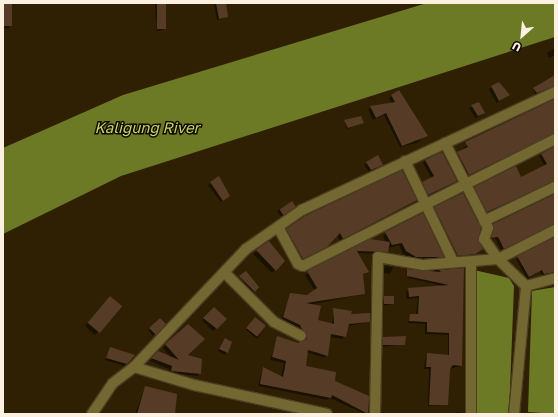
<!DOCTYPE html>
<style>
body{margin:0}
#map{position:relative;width:558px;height:417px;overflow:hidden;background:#2f2003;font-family:"Golos Text",sans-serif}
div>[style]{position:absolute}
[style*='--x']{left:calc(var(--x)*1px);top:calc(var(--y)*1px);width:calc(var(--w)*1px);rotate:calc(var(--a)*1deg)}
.water>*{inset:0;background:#6d7a25}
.shadow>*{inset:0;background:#0007;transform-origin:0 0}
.building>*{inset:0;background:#563c27;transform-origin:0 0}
.roads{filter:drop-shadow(1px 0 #4c3d22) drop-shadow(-1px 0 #4c3d22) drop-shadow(0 1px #4c3d22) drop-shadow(0 -1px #4c3d22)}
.minor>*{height:10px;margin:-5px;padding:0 5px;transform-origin:5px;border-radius:5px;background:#736831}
span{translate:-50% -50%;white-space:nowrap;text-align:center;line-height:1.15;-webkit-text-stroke:3px #120b02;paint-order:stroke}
.water-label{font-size:15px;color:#c2d565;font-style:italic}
.frame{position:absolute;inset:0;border:4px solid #fcf1e1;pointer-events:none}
.north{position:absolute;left:502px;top:16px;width:40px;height:40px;-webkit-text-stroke:3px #120b02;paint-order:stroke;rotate:207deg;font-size:11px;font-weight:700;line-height:16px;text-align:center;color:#fcf1e1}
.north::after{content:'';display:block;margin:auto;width:14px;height:18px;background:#fcf1e1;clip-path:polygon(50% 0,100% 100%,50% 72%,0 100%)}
</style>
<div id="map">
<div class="water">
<i style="clip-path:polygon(427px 3px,555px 3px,555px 37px,121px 176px,3px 234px,3px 148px,123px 95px)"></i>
<i style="clip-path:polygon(474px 270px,509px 278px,514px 286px,509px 414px,476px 414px)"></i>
<i style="clip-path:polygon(555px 287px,555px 414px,528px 412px,532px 291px)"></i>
</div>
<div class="shadow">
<i style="clip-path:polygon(3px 3px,12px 3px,9px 29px,3px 28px)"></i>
<i style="clip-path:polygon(155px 3px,165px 3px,165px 29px,157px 31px)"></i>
<i style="clip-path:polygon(214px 3px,225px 3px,225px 18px,217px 20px)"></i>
<i style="clip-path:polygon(555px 48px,555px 55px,549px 58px,547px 53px)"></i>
<i style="clip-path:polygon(555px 76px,555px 88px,535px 95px,534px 89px)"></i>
<i style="left:499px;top:83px;width:16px;height:12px;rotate:60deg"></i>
<i style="clip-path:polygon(399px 91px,426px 135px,417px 143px,400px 147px,384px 115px,373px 120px,368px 109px,392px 103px,389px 98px)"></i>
<i style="clip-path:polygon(555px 100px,555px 137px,549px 135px,466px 177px,456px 155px,476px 137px)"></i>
<i style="left:478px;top:103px;width:12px;height:10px;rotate:59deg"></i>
<i style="clip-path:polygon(345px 121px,363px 123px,347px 129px)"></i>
<i style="clip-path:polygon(555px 147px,555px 185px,550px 183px,488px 212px,476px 187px,521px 179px,545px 166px,539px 156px)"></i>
<i style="clip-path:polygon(378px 156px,382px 165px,369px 172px,364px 165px)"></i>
<i style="clip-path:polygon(426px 160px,456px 181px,425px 197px,420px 186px,432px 179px,423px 163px)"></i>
<i style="clip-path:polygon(218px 178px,226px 198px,221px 202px,208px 185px)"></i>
<i style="left:474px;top:189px;width:27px;height:1px;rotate:63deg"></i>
<i style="clip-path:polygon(555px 195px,555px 227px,549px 226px,501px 250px,495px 238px,490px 239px,494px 225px)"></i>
<i style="clip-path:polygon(415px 200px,340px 241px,337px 235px,323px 249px,300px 261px,284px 232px)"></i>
<i style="clip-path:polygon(292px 202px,292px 208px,281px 217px,277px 211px)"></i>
<i style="clip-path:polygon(435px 208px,476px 240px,482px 249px,456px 257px)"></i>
<i style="clip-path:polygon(386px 233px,443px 257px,413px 260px,403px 254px,399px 245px,388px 248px,385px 254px,358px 253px,368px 271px,362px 275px,364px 294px,309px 305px,317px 321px,332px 325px,334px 309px,369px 322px,347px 326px,343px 339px,329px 337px,325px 358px,307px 352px,305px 367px,333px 381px,368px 411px,365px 414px,330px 398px,327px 400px,258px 386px,263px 368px,281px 378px,284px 363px,270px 360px,278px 337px,298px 344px,304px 341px,298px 328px,281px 320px,290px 294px,308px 296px,315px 291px,305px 275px,370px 240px,386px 243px,383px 236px)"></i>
<i style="clip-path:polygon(555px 238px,555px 274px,542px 276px,540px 271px,527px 279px,516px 259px)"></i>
<i style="clip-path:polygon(269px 242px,284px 261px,272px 273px,253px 254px)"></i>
<i style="clip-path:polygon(385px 266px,393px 267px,390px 274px,383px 273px)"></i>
<i style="clip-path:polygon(464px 269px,461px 366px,449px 369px,447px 405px,428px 406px,429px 369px,424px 369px,426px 356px,448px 356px,448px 335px,425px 334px,425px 324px,408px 323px,410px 315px,416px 315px,418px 298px,407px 299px,406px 291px,444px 286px,408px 278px,406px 271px)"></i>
<i style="clip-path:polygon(240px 276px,256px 289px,251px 293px)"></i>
<i style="clip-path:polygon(384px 297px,393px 297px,393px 304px,382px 306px)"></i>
<i style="clip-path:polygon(107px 301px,98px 332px,95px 335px,85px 326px)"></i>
<i style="left:214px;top:308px;width:16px;height:17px;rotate:45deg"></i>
<i style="clip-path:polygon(160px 319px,164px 324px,153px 336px,148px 330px)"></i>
<i style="clip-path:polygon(253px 320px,265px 326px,257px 339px,246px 330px)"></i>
<i style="clip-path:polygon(188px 326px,186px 356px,200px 373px,197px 376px,169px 373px,169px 369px,150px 361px,158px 352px,172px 358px,163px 348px)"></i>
<i style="clip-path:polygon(383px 338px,404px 344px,381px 347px)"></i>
<i style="clip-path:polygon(223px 342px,231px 342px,225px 355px,218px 351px)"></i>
<i style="clip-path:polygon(110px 348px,134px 356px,124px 366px,105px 360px)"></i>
<i style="clip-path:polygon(145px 387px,174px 414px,135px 414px)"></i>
<i style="clip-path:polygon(456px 412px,464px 413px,464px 414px,455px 414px)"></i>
</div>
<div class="building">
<i style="left:3px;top:3px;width:9px;height:23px"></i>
<i style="left:157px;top:3px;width:9px;height:26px"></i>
<i style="clip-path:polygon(216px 3px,226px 3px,228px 17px,219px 19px)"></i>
<i style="clip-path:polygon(555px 75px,555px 86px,537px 93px,533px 88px)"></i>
<i style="clip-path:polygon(499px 82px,510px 95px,499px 101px,491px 86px)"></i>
<i style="clip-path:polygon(399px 90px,428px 136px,402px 146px,386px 113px,376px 118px,370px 106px,395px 102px,391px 95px)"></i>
<i style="clip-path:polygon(555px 99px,555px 133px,469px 175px,457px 152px,468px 147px,465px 142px)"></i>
<i style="clip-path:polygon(479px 102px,485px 113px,478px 116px,471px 105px)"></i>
<i style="clip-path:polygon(361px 116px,364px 123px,348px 128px,344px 120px)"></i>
<i style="clip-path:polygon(555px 146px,555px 181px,487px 212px,474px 187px,516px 166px,521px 177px,547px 164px,541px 154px)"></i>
<i style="clip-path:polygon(442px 152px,457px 181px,428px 195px,422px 182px,434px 176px,425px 160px)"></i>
<i style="clip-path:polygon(378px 155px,383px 165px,371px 170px,366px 162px)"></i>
<i style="clip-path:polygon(402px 170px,417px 200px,343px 239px,340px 233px,327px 247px,303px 259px,286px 229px,305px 216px)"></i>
<i style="clip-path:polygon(219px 176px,230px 196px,223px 201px,210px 182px)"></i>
<i style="clip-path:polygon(463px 193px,481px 228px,478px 239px,483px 249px,475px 254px,458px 256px,434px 207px)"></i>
<i style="clip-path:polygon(555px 194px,555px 224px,504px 249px,498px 237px,491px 238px,493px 224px)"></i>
<i style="left:292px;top:201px;width:7px;height:15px;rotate:56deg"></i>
<i style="clip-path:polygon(423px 213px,444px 257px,416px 257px,406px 251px,402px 243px,392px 245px,385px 232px)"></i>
<i style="clip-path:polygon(555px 237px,555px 272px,544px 274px,542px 270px,529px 277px,517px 256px)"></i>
<i style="clip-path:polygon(370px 239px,390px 242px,388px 252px,357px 251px,369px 272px,363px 274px,365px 294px,306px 303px,321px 306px,318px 320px,334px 324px,333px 308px,352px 311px,351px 314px,370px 313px,370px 322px,349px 324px,346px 337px,331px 334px,328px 356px,308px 350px,306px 366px,336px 372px,335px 381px,369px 396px,368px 414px,332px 395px,331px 398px,260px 384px,263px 367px,283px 377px,286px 361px,272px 357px,277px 336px,298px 343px,307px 339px,300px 325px,283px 317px,290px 293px,307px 295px,317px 288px,307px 271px)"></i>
<i style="clip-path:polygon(269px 241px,285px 261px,276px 271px,256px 250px)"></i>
<i style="clip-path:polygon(464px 268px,462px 366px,453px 365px,450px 369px,448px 405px,429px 405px,431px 367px,426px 367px,427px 353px,449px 355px,449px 333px,427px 332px,427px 322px,409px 321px,410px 314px,418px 314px,419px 296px,409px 297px,408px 288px,449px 285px,407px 276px,407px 269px,441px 272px,439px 270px)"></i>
<i style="clip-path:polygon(246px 271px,259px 287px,255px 292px,239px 276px)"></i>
<i style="left:110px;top:296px;width:16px;height:35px;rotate:40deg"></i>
<i style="left:384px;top:296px;width:10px;height:8px"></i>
<i style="clip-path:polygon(214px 307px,227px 319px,217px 329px,203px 318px)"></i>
<i style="left:255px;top:317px;width:14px;height:14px;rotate:39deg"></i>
<i style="clip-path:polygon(160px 318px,166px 324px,156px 335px,149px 328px)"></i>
<i style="clip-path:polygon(188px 324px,205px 339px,188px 355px,202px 359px,201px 374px,171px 371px,172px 366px,151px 358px,158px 351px,179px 360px,165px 344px)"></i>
<i style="clip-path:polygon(406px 336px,405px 345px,383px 345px,383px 337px)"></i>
<i style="clip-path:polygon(225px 338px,232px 342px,228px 353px,219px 349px)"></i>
<i style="clip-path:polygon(110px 347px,135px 355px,127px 364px,106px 358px)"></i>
<i style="clip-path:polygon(145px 386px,177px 394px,175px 414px,137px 414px)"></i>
</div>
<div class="roads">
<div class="minor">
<i style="--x:445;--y:143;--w:95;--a:63.2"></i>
<i style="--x:488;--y:228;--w:12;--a:110"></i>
<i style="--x:484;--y:239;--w:24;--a:55"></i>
<i style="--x:498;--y:259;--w:39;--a:44"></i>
<i style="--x:526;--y:286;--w:30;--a:-15"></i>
<i style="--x:405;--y:161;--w:111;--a:64.4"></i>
<i style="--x:484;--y:221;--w:79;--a:-25.6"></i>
<i style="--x:278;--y:227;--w:42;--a:61.6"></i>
<i style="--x:298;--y:264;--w:5;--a:22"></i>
<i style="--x:303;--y:266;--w:282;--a:-26.7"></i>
<i style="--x:225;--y:273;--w:69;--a:45"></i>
<i style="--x:274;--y:322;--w:30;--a:27"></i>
<i style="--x:134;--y:367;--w:63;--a:16.7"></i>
<i style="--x:194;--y:385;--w:136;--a:12.3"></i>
<i style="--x:92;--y:414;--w:37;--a:-56"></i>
<i style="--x:113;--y:383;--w:26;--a:-37"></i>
<i style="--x:134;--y:367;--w:163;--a:-46.5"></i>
<i style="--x:246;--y:249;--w:68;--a:-34.9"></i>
<i style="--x:302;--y:210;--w:279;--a:-25"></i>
<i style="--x:375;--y:414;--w:157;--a:-88.9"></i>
<i style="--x:378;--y:257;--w:46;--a:10.1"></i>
<i style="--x:423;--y:265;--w:75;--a:-4.6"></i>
<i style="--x:498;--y:259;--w:64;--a:-27"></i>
<i style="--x:471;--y:414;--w:152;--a:-90"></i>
<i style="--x:514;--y:414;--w:129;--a:-84.6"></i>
</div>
</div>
<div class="water-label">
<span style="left:147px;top:128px">Kaligung River</span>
</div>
<div class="frame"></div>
<div class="north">U</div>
</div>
